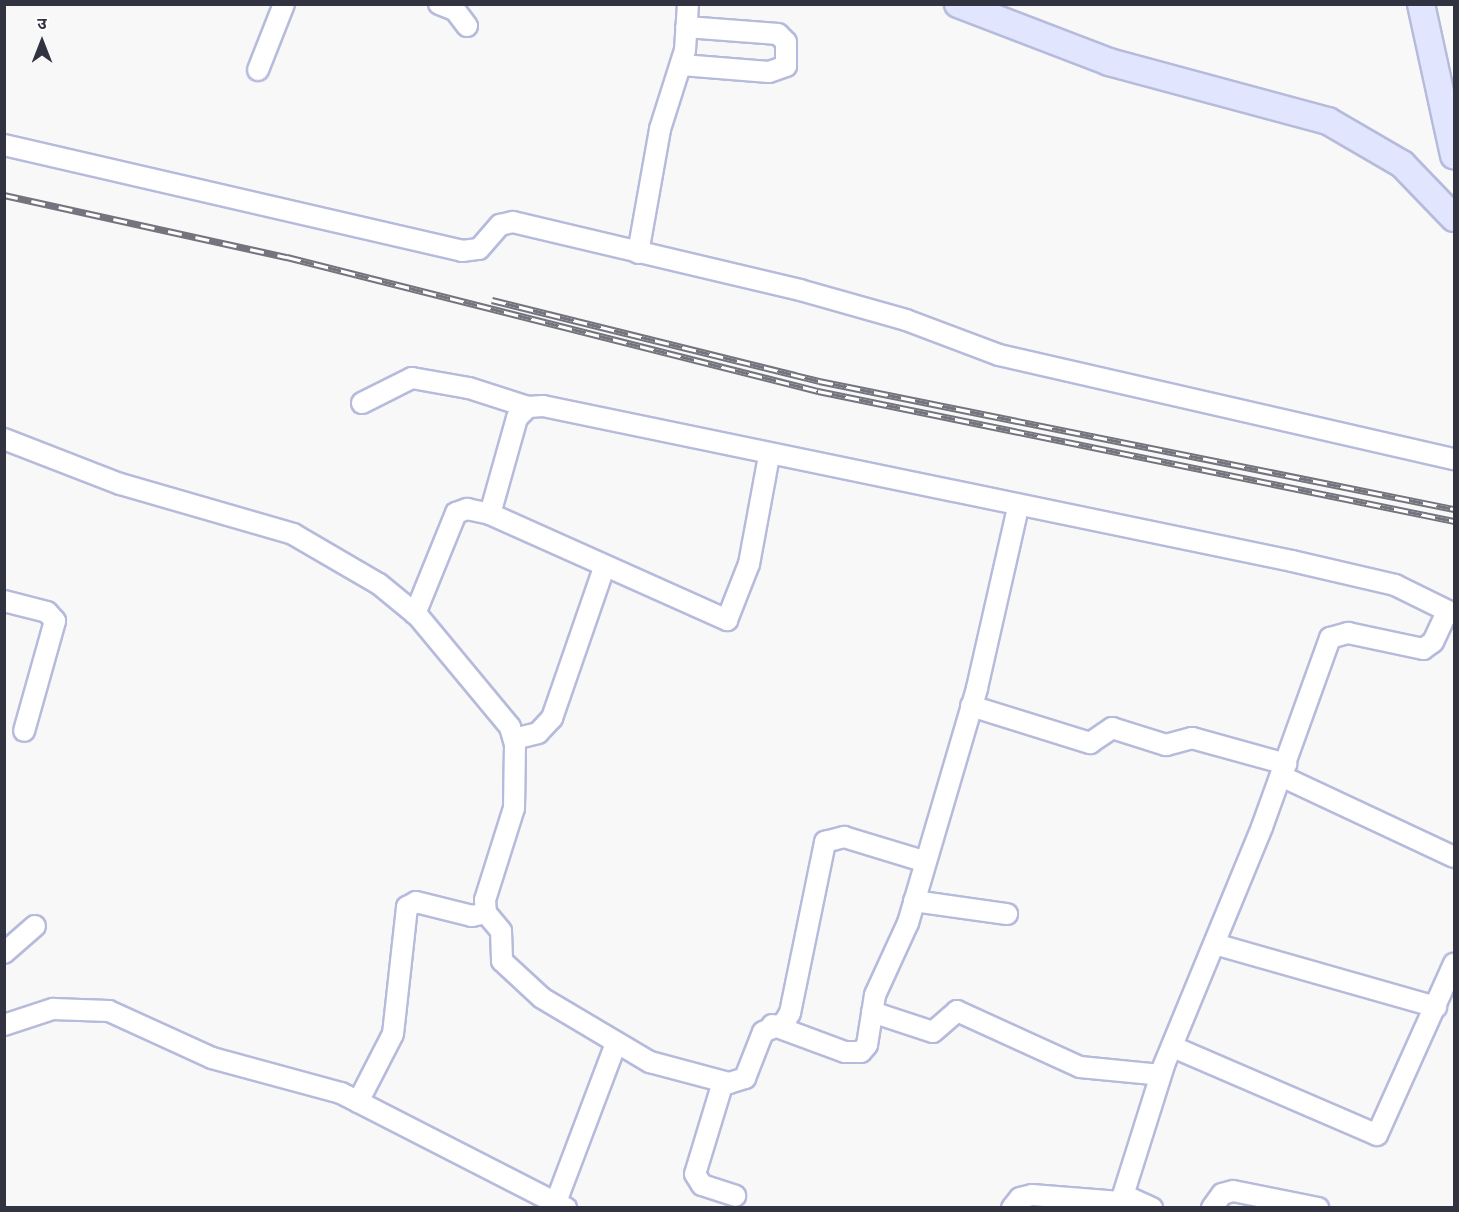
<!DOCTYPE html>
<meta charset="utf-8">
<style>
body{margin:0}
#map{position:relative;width:1459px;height:1212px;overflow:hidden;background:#f8f8f8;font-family:"Fira Sans Condensed","Noto Sans Devanagari",sans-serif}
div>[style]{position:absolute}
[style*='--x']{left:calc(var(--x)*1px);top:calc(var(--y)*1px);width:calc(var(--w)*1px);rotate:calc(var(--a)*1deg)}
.roads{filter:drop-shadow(2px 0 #b6bbdc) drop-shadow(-2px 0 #b6bbdc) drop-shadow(0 2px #b6bbdc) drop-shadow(0 -2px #b6bbdc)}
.minor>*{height:20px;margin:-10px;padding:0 10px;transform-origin:10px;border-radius:10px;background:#fff}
.major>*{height:26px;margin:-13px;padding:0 13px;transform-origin:13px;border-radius:13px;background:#e1e5fd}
.rail>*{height:7px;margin-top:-3.5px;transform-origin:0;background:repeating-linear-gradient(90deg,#fff 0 14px,#73747d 0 28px);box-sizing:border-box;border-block:2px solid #73747d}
span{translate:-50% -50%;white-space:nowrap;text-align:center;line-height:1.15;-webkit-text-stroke:4.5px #fff;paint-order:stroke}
.frame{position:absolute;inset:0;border:6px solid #313341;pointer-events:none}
.north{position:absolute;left:12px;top:12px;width:60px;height:60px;-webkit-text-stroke:4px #fff;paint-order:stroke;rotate:0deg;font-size:16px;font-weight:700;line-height:24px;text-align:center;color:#313341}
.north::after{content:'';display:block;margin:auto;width:21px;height:27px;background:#313341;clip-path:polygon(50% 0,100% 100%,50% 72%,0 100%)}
</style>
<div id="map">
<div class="roads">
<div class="minor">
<i style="--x:439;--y:4;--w:17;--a:21"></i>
<i style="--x:455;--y:10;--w:20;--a:53"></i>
<i style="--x:682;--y:65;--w:87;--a:4.6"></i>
<i style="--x:769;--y:72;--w:18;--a:-19"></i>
<i style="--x:786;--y:66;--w:24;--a:-90"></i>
<i style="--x:786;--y:42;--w:11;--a:-135"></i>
<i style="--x:778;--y:34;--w:92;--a:-175.6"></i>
<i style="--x:258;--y:70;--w:71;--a:-68.5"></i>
<i style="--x:4;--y:145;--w:470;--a:13"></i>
<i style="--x:462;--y:251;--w:17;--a:-7"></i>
<i style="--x:479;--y:249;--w:32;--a:-49"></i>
<i style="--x:500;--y:225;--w:13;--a:-13"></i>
<i style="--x:513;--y:222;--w:295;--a:13.3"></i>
<i style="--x:800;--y:290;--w:110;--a:15.8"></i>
<i style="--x:906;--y:320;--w:99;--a:20.6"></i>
<i style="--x:999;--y:355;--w:467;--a:12.9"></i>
<i style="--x:638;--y:253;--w:126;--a:-79.9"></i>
<i style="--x:660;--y:129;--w:83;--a:-72.4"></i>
<i style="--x:685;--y:50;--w:46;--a:-86.3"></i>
<i style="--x:362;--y:403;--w:56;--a:-26.6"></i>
<i style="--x:412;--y:378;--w:58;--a:10"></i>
<i style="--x:469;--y:388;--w:62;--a:17.9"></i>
<i style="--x:4;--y:439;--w:124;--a:21.2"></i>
<i style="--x:120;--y:484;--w:180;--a:16.1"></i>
<i style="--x:293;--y:534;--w:99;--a:30.2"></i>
<i style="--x:379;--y:584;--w:50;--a:39.4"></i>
<i style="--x:418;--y:616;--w:144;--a:50.3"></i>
<i style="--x:510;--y:727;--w:19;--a:74"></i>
<i style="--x:515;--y:745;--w:63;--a:90.9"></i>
<i style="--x:514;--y:808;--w:96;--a:107.5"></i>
<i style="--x:485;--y:900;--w:13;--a:86"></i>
<i style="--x:486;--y:913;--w:23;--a:50"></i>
<i style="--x:501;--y:931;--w:30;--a:88"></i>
<i style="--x:502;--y:961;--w:54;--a:42.8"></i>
<i style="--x:542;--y:998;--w:126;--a:30.7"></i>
<i style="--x:650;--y:1062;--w:82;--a:14.9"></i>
<i style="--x:729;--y:1083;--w:17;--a:-17"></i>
<i style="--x:745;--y:1078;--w:49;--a:-68.6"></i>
<i style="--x:763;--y:1032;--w:23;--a:-23"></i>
<i style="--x:784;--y:1023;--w:12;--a:-59"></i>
<i style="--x:790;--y:1013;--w:175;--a:-78.4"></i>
<i style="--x:825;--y:842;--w:20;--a:-15"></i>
<i style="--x:844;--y:837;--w:83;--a:16.9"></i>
<i style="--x:490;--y:514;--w:100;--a:-74.3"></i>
<i style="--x:517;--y:418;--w:16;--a:-45"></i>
<i style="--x:528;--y:407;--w:15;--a:-4"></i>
<i style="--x:543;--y:406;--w:765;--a:11.69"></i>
<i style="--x:1292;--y:561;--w:106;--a:13.1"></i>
<i style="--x:1395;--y:585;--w:64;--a:26.2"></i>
<i style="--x:4;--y:601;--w:44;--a:14.3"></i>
<i style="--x:47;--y:612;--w:12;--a:48"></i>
<i style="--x:55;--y:621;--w:114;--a:105.7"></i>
<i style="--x:415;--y:614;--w:109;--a:-67.9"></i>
<i style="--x:456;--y:513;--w:12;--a:-20"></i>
<i style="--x:467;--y:509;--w:24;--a:12"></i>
<i style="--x:490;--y:514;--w:260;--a:24.1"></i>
<i style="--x:727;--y:620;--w:60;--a:-68.6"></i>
<i style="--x:749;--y:564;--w:110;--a:-79.5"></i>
<i style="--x:971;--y:706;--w:125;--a:17.3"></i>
<i style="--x:1090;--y:743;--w:27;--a:-34"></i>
<i style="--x:1112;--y:728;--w:57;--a:17.5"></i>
<i style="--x:1166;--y:745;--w:27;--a:-15"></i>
<i style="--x:1192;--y:738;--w:98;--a:15.5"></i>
<i style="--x:514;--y:739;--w:25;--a:-14"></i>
<i style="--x:538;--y:733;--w:21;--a:-47"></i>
<i style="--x:552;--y:718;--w:159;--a:-70.9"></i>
<i style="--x:1281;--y:776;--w:191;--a:25.1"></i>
<i style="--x:914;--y:901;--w:94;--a:8"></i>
<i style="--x:1215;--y:944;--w:230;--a:15.9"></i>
<i style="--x:4;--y:953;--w:41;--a:-41.1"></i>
<i style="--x:872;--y:1012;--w:64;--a:18.2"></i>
<i style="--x:933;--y:1032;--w:32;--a:-41"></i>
<i style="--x:957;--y:1011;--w:135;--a:24.5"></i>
<i style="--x:1080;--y:1067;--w:81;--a:5.6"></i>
<i style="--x:4;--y:1025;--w:52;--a:-18.1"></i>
<i style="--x:53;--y:1009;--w:56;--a:2"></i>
<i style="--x:109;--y:1011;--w:113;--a:24.5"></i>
<i style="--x:212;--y:1058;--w:134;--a:15.2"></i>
<i style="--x:341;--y:1093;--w:253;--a:27.1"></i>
<i style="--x:772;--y:1025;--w:78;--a:20.3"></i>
<i style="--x:845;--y:1052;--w:16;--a:0"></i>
<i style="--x:861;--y:1052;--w:9;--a:-49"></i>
<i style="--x:867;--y:1045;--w:51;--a:-80.9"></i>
<i style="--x:875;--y:995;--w:79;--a:-65.4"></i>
<i style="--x:908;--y:923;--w:245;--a:-73.6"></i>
<i style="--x:977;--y:688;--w:186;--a:-77.2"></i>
<i style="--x:1173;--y:1047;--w:222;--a:23.3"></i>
<i style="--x:1377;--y:1135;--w:188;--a:-65.8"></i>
<i style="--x:723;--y:1082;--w:96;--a:106.9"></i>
<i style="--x:695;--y:1174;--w:13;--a:58"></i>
<i style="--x:702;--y:1185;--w:35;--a:18"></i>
<i style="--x:358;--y:1102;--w:76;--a:-62.8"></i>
<i style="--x:393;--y:1034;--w:128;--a:-83.7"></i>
<i style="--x:407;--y:907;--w:10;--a:-29"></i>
<i style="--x:416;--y:902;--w:58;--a:14"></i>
<i style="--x:472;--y:916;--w:14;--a:-12"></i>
<i style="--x:1123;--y:1195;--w:32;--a:24"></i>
<i style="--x:556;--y:1202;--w:170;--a:-69.3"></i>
<i style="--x:1012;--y:1208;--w:13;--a:-51"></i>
<i style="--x:1020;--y:1198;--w:12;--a:-14"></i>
<i style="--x:1032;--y:1195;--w:88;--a:4.5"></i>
<i style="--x:1119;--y:1208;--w:150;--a:-72.5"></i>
<i style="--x:1164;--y:1065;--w:257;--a:-67.6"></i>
<i style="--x:1262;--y:827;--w:201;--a:-70.2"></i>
<i style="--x:1330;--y:638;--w:19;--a:-16"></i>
<i style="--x:1348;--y:633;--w:77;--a:12"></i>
<i style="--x:1423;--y:649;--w:12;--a:-35"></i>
<i style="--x:1433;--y:642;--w:29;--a:-65"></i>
<i style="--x:1445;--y:616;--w:9;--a:-18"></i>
<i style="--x:1212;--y:1208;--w:17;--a:-54"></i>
<i style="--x:1222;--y:1194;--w:11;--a:-15"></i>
<i style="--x:1233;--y:1191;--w:87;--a:11.3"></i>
</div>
<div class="major">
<i style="--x:958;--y:4;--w:162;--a:21"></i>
<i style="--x:1109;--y:62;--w:227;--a:15.1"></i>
<i style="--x:1328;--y:121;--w:86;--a:30.2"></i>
<i style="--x:1402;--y:164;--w:75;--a:46.1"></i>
<i style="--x:1421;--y:4;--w:155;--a:77.7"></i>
</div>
</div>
<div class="rail">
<i style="--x:4;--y:195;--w:290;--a:12.4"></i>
<i style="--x:287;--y:257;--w:548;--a:14.16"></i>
<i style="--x:818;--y:391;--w:649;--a:11.55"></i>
<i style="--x:492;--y:300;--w:337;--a:13.9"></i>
<i style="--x:819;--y:381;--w:648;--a:11.4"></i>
</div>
<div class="frame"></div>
<div class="north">उ</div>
</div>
